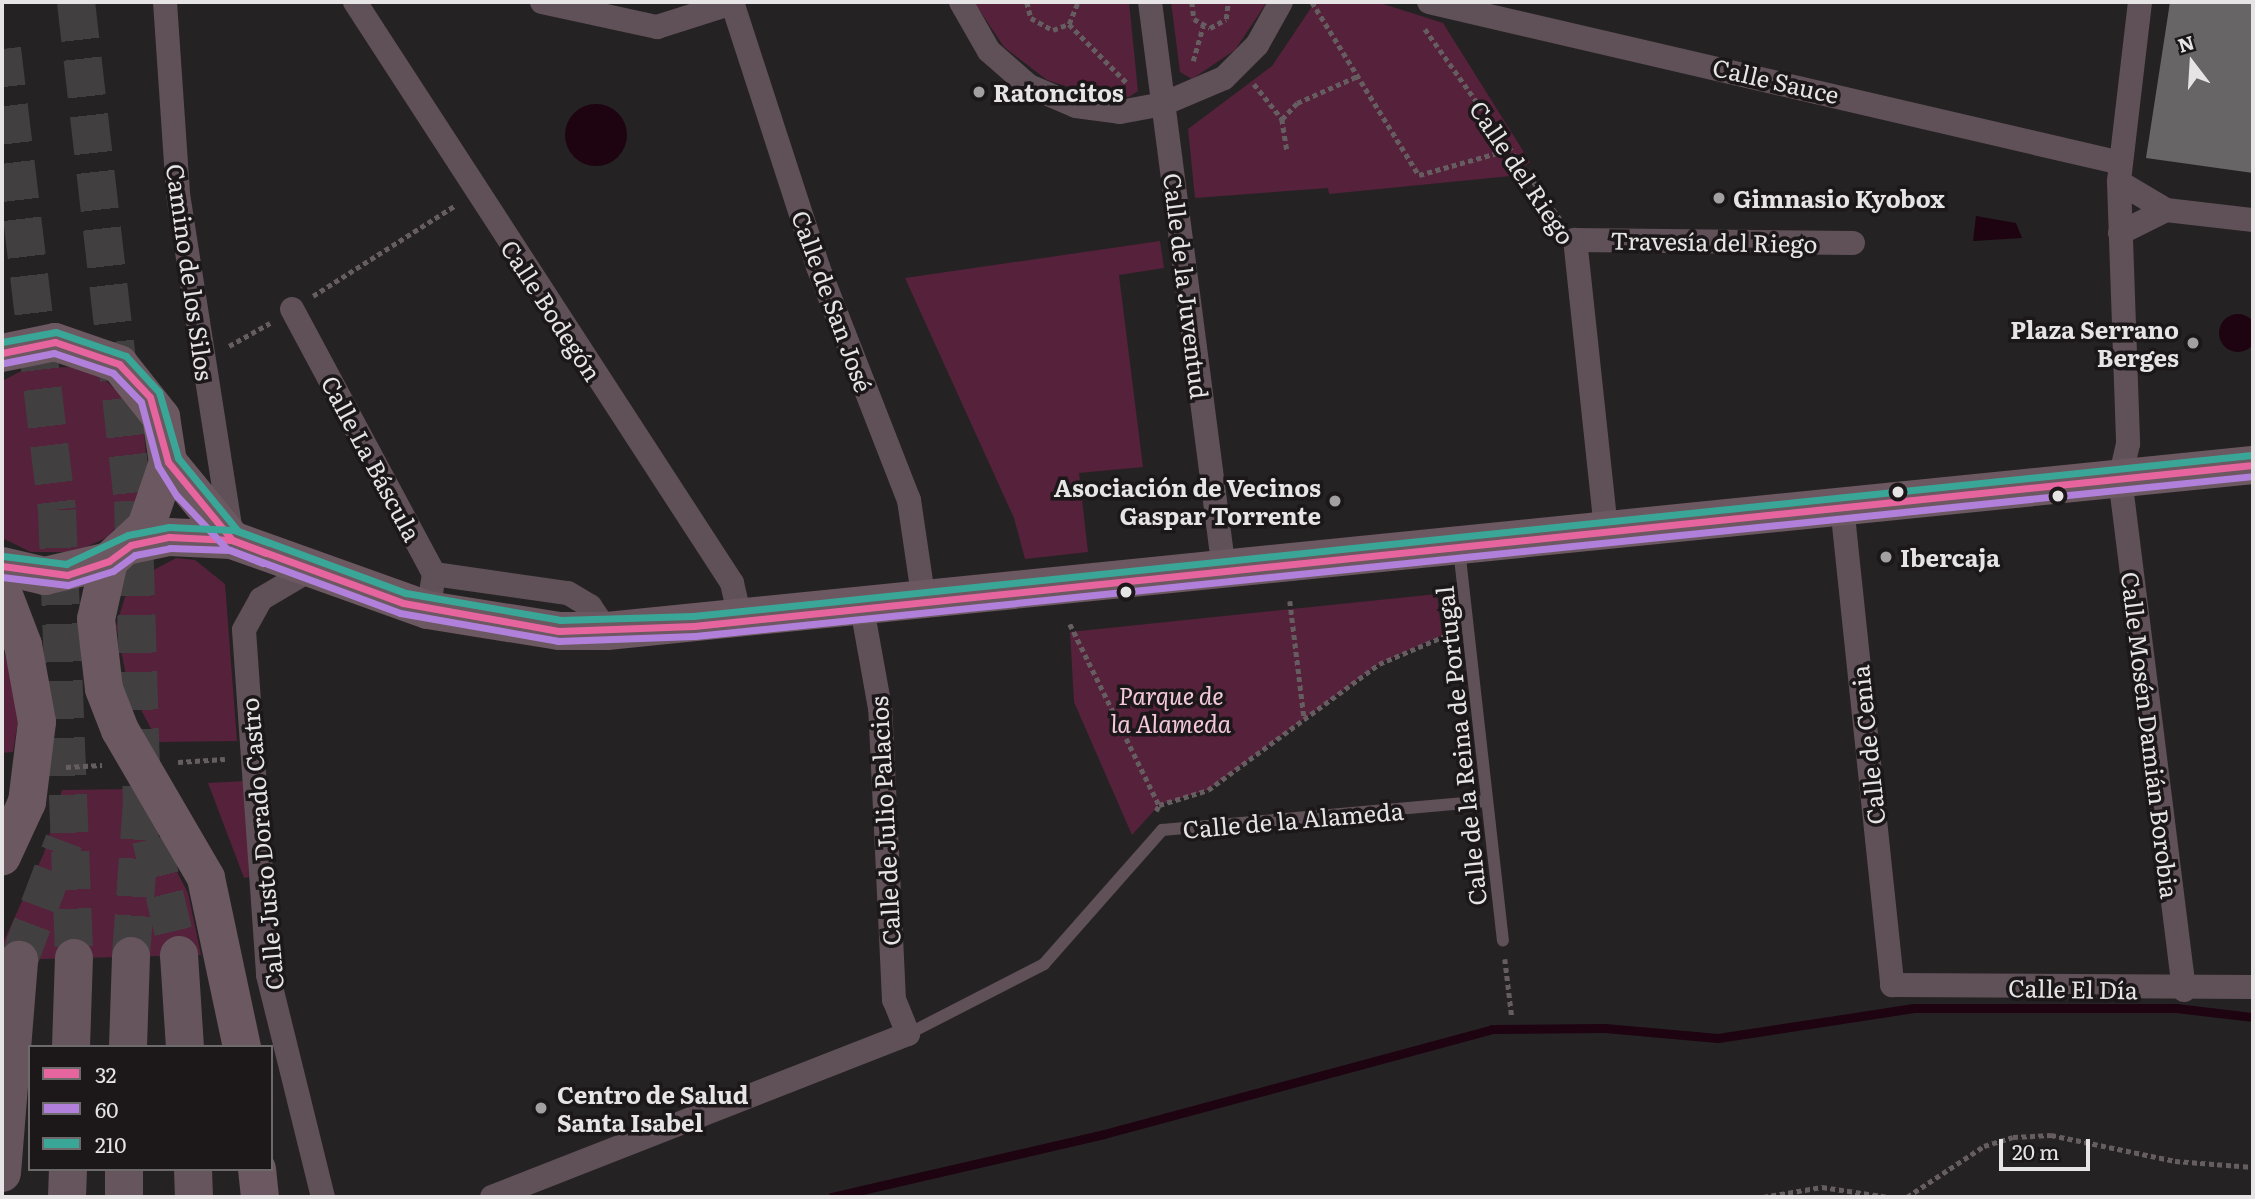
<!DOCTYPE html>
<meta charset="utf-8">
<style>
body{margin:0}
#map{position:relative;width:2255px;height:1199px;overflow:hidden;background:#252223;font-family:Literata,serif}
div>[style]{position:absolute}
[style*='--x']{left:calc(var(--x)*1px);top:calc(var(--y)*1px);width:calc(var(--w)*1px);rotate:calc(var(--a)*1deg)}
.green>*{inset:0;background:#55213b}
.water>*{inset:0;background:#1e0311}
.round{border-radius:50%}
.stream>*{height:9px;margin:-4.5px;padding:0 4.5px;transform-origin:4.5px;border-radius:4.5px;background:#1e0311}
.building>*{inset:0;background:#676566}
.highway-tunnel>*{height:38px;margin-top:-19px;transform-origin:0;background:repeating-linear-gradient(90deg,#423f40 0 38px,transparent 0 57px)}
.path>*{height:4.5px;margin-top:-2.25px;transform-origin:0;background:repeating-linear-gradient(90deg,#665d61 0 5px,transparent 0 8.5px)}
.lane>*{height:12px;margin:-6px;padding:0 6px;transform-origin:6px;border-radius:6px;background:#605057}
.street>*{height:24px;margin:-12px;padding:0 12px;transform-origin:12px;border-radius:12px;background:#605057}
.primary>*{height:38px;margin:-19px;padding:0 19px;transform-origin:19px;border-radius:19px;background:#6b5860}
.highway>*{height:38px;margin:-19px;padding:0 19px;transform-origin:19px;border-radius:19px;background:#66555d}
.bus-1>*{height:7px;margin:-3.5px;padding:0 3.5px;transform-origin:3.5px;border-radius:3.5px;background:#e6659f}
.bus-2>*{height:7px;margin:-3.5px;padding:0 3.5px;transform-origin:3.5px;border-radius:3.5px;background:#b080da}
.bus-3>*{height:7px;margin:-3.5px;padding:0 3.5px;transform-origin:3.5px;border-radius:3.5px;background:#3aa697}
.dots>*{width:19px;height:19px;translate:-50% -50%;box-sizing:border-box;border:4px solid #1c181a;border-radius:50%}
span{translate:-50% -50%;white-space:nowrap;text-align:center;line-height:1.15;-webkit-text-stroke:7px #1c181a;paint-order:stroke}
.street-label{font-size:24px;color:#e6e4e5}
.poi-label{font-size:24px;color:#e6e4e5;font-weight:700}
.left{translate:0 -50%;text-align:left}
.right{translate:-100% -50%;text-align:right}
.park-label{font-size:24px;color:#f3c8da;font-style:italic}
.frame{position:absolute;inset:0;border:4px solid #e6e4e5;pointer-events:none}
.legend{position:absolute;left:28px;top:1045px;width:245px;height:126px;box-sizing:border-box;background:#1c181a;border:2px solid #6d6a6b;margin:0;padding:9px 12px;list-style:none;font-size:21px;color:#e6e4e5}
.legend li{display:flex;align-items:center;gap:14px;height:35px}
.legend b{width:35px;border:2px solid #6d6a6b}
.north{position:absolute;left:2157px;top:28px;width:70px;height:70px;-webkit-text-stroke:5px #1c181a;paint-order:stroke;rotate:343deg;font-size:19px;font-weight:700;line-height:28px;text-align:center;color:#e6e4e5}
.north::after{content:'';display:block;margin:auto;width:24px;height:32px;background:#e6e4e5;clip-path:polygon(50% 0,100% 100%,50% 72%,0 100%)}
.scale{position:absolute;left:1999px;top:1139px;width:91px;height:32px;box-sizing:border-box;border:4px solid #e6e4e5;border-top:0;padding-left:9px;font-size:21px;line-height:24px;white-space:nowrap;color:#e6e4e5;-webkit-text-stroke:5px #1c181a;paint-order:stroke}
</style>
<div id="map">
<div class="green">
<i style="clip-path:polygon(974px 2px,1129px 2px,1138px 91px,1129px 97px,1096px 96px,1047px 80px,1004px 47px)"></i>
<i style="clip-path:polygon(1171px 2px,1267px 2px,1235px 50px,1192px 79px,1180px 72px)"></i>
<i style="clip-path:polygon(1315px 2px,1377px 2px,1443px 23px,1530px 162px,1511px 176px,1329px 194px,1328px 188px,1195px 198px,1188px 129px,1272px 66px)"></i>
<i style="clip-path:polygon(1160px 241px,1164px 268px,1119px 275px,1143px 467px,1079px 473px,1088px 552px,1025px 559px,1014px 518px,905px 278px)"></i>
<i style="clip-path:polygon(74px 367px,104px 379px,130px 403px,143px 426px,148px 471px,139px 500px,108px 537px,75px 552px,31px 552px,2px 538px,2px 381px,27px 368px)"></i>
<i style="clip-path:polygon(176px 558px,195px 560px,225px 584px,237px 741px,158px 742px,128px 685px,116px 626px,125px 597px,146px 574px)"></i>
<i style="clip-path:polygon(1437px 594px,1442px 635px,1379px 664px,1208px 790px,1159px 805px,1132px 835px,1074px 702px,1070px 632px)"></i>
<i style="clip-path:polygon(2px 645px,20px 708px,13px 752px,2px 753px)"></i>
<i style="clip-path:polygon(245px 781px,249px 877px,244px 878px,208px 783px)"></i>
<i style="clip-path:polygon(134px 789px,188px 893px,201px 955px,2px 960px,2px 945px,44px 853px,62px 790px)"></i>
</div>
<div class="water">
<i class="round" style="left:565px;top:104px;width:62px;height:62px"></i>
<i style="clip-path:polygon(1976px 216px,2016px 223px,2022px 238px,1973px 241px)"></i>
<i class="round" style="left:2219px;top:314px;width:38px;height:38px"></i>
</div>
<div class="stream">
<i style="--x:832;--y:1197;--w:279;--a:-13"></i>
<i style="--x:1104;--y:1134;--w:402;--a:-15.1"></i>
<i style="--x:1492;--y:1029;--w:113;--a:-0.5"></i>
<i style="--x:1605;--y:1028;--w:113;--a:5.1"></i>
<i style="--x:1718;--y:1038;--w:198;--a:-8.7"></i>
<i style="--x:1914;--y:1008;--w:262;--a:0"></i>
<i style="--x:2176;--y:1008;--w:78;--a:6.7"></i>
</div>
<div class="building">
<i style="clip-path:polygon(2170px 2px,2253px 2px,2253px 173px,2146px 158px)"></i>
</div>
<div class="highway-tunnel">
<i style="--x:76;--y:2;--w:502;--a:83.48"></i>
<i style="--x:133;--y:501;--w:301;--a:88.3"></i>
<i style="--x:142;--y:802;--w:154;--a:94.1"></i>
<i style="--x:2;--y:49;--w:464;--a:83.2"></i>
<i style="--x:57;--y:510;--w:448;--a:87.8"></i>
<i style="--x:151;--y:839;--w:119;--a:76.4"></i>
<i style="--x:19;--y:960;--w:127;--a:-69.3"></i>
</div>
<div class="path">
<i style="--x:1027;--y:2;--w:16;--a:76"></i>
<i style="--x:1031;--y:18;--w:25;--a:29"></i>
<i style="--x:1053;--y:30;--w:17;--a:-21"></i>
<i style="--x:1069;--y:24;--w:24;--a:-68"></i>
<i style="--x:1192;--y:2;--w:17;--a:83"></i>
<i style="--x:1194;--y:19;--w:18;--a:29"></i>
<i style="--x:1210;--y:28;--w:18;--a:-29"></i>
<i style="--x:1226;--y:19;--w:17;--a:-83"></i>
<i style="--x:1312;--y:2;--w:203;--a:58.3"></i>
<i style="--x:1419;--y:175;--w:92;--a:-15.7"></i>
<i style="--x:1069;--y:24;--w:83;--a:45.5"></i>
<i style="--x:1425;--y:29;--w:233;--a:54.6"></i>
<i style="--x:1193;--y:61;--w:36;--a:-74"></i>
<i style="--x:1254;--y:84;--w:45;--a:51.3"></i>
<i style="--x:1282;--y:119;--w:32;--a:81"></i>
<i style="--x:1282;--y:119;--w:22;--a:-47"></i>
<i style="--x:1297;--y:103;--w:67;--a:-23.9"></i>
<i style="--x:313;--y:296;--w:169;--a:-32.5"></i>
<i style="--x:229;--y:346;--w:47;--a:-29.3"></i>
<i style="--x:1290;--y:601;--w:117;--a:83.1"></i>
<i style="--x:1070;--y:624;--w:202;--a:63.8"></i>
<i style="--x:178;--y:762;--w:47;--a:-3.7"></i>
<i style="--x:66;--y:767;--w:36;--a:-3"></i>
<i style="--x:1156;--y:811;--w:7;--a:-63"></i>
<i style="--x:1159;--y:805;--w:51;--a:-17"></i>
<i style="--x:1208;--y:790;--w:212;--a:-36.4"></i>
<i style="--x:1379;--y:664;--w:74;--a:-23.1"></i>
<i style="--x:1505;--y:959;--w:59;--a:83.2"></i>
<i style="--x:1763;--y:1197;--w:60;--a:-9.6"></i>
<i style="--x:1822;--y:1187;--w:67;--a:8.6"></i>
<i style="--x:1907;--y:1197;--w:92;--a:-33.5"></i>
<i style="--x:1984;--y:1146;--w:30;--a:-17"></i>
<i style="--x:2013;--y:1137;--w:38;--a:-3"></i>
<i style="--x:2051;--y:1135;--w:127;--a:11.8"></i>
<i style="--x:2175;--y:1161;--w:78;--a:4.4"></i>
</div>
<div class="lane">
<i style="--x:1459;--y:549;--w:394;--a:83.6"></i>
<i style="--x:908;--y:1034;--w:153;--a:-27.2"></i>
<i style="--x:1044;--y:964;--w:179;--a:-48.6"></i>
<i style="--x:1162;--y:830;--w:326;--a:-5.1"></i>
</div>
<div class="street">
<i style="--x:165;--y:2;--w:192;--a:86.1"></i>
<i style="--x:178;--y:194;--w:343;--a:81.1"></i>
<i style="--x:355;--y:2;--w:693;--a:57.02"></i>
<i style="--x:732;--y:583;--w:39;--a:77"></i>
<i style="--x:542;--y:2;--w:118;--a:12.3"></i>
<i style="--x:657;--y:27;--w:79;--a:-17.7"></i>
<i style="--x:732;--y:2;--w:279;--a:72"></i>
<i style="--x:818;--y:267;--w:250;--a:68.7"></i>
<i style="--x:909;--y:500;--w:102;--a:81.6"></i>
<i style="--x:961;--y:2;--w:56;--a:60.3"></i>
<i style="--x:989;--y:51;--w:53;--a:41.2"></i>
<i style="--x:1029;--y:86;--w:51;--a:23.1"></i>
<i style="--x:1076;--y:106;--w:44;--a:7.8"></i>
<i style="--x:1120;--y:112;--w:44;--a:-10.5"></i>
<i style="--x:1163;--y:104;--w:66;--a:-23.1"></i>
<i style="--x:1224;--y:78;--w:47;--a:-45"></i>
<i style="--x:1257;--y:45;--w:49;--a:-60.8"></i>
<i style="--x:1150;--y:2;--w:573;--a:82.58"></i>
<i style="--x:1429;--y:2;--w:710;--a:13.1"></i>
<i style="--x:2140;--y:2;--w:181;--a:96.7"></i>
<i style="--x:2119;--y:182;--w:262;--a:88"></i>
<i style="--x:2128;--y:444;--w:35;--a:103"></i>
<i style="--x:2120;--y:478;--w:516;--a:82.87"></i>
<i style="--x:2119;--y:182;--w:55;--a:30.8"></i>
<i style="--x:2166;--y:210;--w:88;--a:6.6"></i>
<i style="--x:2120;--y:233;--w:51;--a:-26.6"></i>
<i style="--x:292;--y:309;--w:301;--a:61.8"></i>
<i style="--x:434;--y:574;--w:36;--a:99"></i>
<i style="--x:1842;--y:506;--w:482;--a:84"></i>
<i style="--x:1892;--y:985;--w:361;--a:0.3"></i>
<i style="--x:1606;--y:529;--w:291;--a:-96.1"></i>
<i style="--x:1575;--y:240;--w:278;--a:0.6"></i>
<i style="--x:310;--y:570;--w:57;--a:149.4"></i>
<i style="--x:261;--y:599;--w:35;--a:119"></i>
<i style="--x:244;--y:630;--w:346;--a:86"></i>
<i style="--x:268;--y:975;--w:229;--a:76.1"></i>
<i style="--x:434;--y:574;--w:135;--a:8.1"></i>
<i style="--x:568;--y:593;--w:26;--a:31"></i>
<i style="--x:590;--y:606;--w:30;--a:56"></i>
<i style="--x:492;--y:1197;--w:447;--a:-21.4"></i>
<i style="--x:908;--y:1034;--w:37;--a:-112"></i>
<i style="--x:894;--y:1000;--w:292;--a:-92.7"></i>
<i style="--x:880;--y:708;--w:102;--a:-100.2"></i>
</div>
<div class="primary">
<i style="--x:2;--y:353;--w:54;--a:-11.7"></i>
<i style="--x:55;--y:342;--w:68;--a:19"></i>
<i style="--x:119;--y:364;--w:68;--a:51.6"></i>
<i style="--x:161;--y:417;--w:46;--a:81.2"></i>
<i style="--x:168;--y:462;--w:69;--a:108.7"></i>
<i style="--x:146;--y:527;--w:50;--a:137.4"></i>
<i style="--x:109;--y:561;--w:66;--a:166.8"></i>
<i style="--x:45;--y:576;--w:44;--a:-166.9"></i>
<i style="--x:168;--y:462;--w:101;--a:50.6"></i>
<i style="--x:131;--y:545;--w:39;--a:-12"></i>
<i style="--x:169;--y:537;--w:63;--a:2.7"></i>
<i style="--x:232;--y:540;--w:208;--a:19.7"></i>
<i style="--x:428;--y:610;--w:133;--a:9.1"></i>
<i style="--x:559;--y:631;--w:48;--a:0"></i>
<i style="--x:607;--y:631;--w:1654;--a:-5.76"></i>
<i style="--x:109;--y:561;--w:59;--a:102.6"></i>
<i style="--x:96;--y:619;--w:70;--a:83.5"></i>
<i style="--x:104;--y:689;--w:44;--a:68.7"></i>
<i style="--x:120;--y:730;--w:171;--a:59.8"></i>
<i style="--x:206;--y:878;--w:173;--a:78"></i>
<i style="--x:2;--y:590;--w:59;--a:69.1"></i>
<i style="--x:23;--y:645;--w:78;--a:79.7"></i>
<i style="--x:37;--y:722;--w:81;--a:97.1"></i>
<i style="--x:27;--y:802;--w:60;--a:114.8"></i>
<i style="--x:257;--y:1169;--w:28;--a:84"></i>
</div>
<div class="highway">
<i style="--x:179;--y:955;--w:92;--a:86.3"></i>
<i style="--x:71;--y:1047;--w:89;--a:-88.1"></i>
<i style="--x:128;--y:1047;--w:91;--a:-88.1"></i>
<i style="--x:193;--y:1169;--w:28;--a:88"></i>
<i style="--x:2;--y:1173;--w:214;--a:-85.4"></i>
<i style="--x:67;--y:1197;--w:28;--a:-88"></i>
<i style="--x:124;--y:1197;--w:28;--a:-90"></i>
</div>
<div class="bus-1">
<i style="--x:2;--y:353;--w:54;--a:-11.7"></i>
<i style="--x:55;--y:342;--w:68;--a:19"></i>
<i style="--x:119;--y:364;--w:45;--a:46.8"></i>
<i style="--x:150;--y:397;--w:67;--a:74.5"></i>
<i style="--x:168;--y:462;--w:101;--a:50.6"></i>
<i style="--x:232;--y:540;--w:182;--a:20.2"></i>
<i style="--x:403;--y:603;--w:158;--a:10.2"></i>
<i style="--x:559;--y:631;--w:135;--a:-2.1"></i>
<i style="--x:694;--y:626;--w:1567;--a:-5.9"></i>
<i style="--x:2;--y:566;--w:66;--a:7.9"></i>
<i style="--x:67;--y:575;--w:44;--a:-18.4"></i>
<i style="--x:109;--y:561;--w:27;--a:-36"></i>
<i style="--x:131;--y:545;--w:39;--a:-12"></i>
<i style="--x:169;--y:537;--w:63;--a:2.7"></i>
<i style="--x:232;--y:540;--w:36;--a:21"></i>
</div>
<div class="bus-2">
<i style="--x:4;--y:363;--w:51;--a:-11.3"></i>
<i style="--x:54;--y:353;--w:62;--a:18.7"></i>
<i style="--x:113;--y:373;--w:40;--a:46"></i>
<i style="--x:141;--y:402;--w:66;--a:75.1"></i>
<i style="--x:158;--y:466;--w:36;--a:58"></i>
<i style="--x:177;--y:496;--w:73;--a:46.7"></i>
<i style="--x:227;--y:549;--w:184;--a:20.3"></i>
<i style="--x:400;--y:613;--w:160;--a:10"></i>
<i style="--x:558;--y:641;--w:137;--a:-2.1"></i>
<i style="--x:695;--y:636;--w:1566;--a:-5.86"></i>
<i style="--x:2;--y:577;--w:66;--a:6.9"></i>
<i style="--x:68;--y:585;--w:47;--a:-17.3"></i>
<i style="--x:113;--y:571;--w:27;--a:-36"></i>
<i style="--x:135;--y:555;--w:36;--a:-11"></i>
<i style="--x:170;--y:548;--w:60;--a:1.9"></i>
<i style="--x:230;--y:550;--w:35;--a:22"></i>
</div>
<div class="bus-3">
<i style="--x:2;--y:342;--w:55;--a:-10.5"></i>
<i style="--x:56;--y:332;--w:74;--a:18.9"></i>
<i style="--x:126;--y:356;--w:49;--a:47.5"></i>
<i style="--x:159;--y:392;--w:69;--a:73.9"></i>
<i style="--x:178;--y:458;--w:94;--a:50.6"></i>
<i style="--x:238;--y:531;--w:179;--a:20.3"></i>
<i style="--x:406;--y:593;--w:156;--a:9.9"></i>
<i style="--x:560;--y:620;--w:133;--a:-1.7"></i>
<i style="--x:693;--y:616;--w:1567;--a:-5.9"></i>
<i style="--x:3;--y:556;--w:64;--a:7.2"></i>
<i style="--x:66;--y:564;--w:68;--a:-25.1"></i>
<i style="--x:128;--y:535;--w:42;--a:-11"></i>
<i style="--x:169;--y:527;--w:65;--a:2.6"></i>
<i style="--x:234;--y:530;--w:38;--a:20"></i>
</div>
<div class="dots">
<i style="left:979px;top:92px;background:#a2a0a1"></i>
<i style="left:1719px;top:198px;background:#a2a0a1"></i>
<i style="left:2193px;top:343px;background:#a2a0a1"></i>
<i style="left:1898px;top:492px;background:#e6e4e5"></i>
<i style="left:2058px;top:496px;background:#e6e4e5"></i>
<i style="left:1335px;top:501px;background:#a2a0a1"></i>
<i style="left:1886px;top:557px;background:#a2a0a1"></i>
<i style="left:1126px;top:592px;background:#e6e4e5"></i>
<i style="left:541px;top:1108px;background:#a2a0a1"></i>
</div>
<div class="street-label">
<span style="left:1776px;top:80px;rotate:13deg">Calle Sauce</span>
<span style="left:1523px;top:172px;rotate:56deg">Calle del Riego</span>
<span style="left:1714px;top:241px;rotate:1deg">Travesía del Riego</span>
<span style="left:191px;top:272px;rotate:82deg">Camino de los Silos</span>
<span style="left:1187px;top:286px;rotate:83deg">Calle de la Juventud</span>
<span style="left:833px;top:301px;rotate:70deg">Calle de San José</span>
<span style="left:552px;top:310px;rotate:57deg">Calle Bodegón</span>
<span style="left:372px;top:458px;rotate:62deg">Calle La Báscula</span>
<span style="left:2151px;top:735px;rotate:83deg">Calle Mosén Damián Borobia</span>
<span style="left:1867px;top:745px;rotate:-96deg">Calle de Cenia</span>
<span style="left:1460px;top:746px;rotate:-96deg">Calle de la Reina de Portugal</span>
<span style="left:1293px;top:819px;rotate:-5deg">Calle de la Alameda</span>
<span style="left:884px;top:821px;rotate:-93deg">Calle de Julio Palacios</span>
<span style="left:261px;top:844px;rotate:-95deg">Calle Justo Dorado Castro</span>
<span style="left:2073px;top:988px;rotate:1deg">Calle El Día</span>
</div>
<div class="poi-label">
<span class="left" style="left:993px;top:92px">Ratoncitos</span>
<span class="left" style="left:1733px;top:198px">Gimnasio Kyobox</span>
<span class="right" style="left:2179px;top:343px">Plaza Serrano<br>Berges</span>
<span class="right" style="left:1321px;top:501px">Asociación de Vecinos<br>Gaspar Torrente</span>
<span class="left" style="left:1900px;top:557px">Ibercaja</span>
<span class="left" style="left:557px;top:1108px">Centro de Salud<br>Santa Isabel</span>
</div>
<div class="park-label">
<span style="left:1171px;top:709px">Parque de<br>la Alameda</span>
</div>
<div class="frame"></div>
<ul class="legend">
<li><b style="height:9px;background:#e6659f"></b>32</li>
<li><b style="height:9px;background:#b080da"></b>60</li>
<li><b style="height:9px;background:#3aa697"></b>210</li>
</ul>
<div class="north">N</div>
<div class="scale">20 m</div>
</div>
